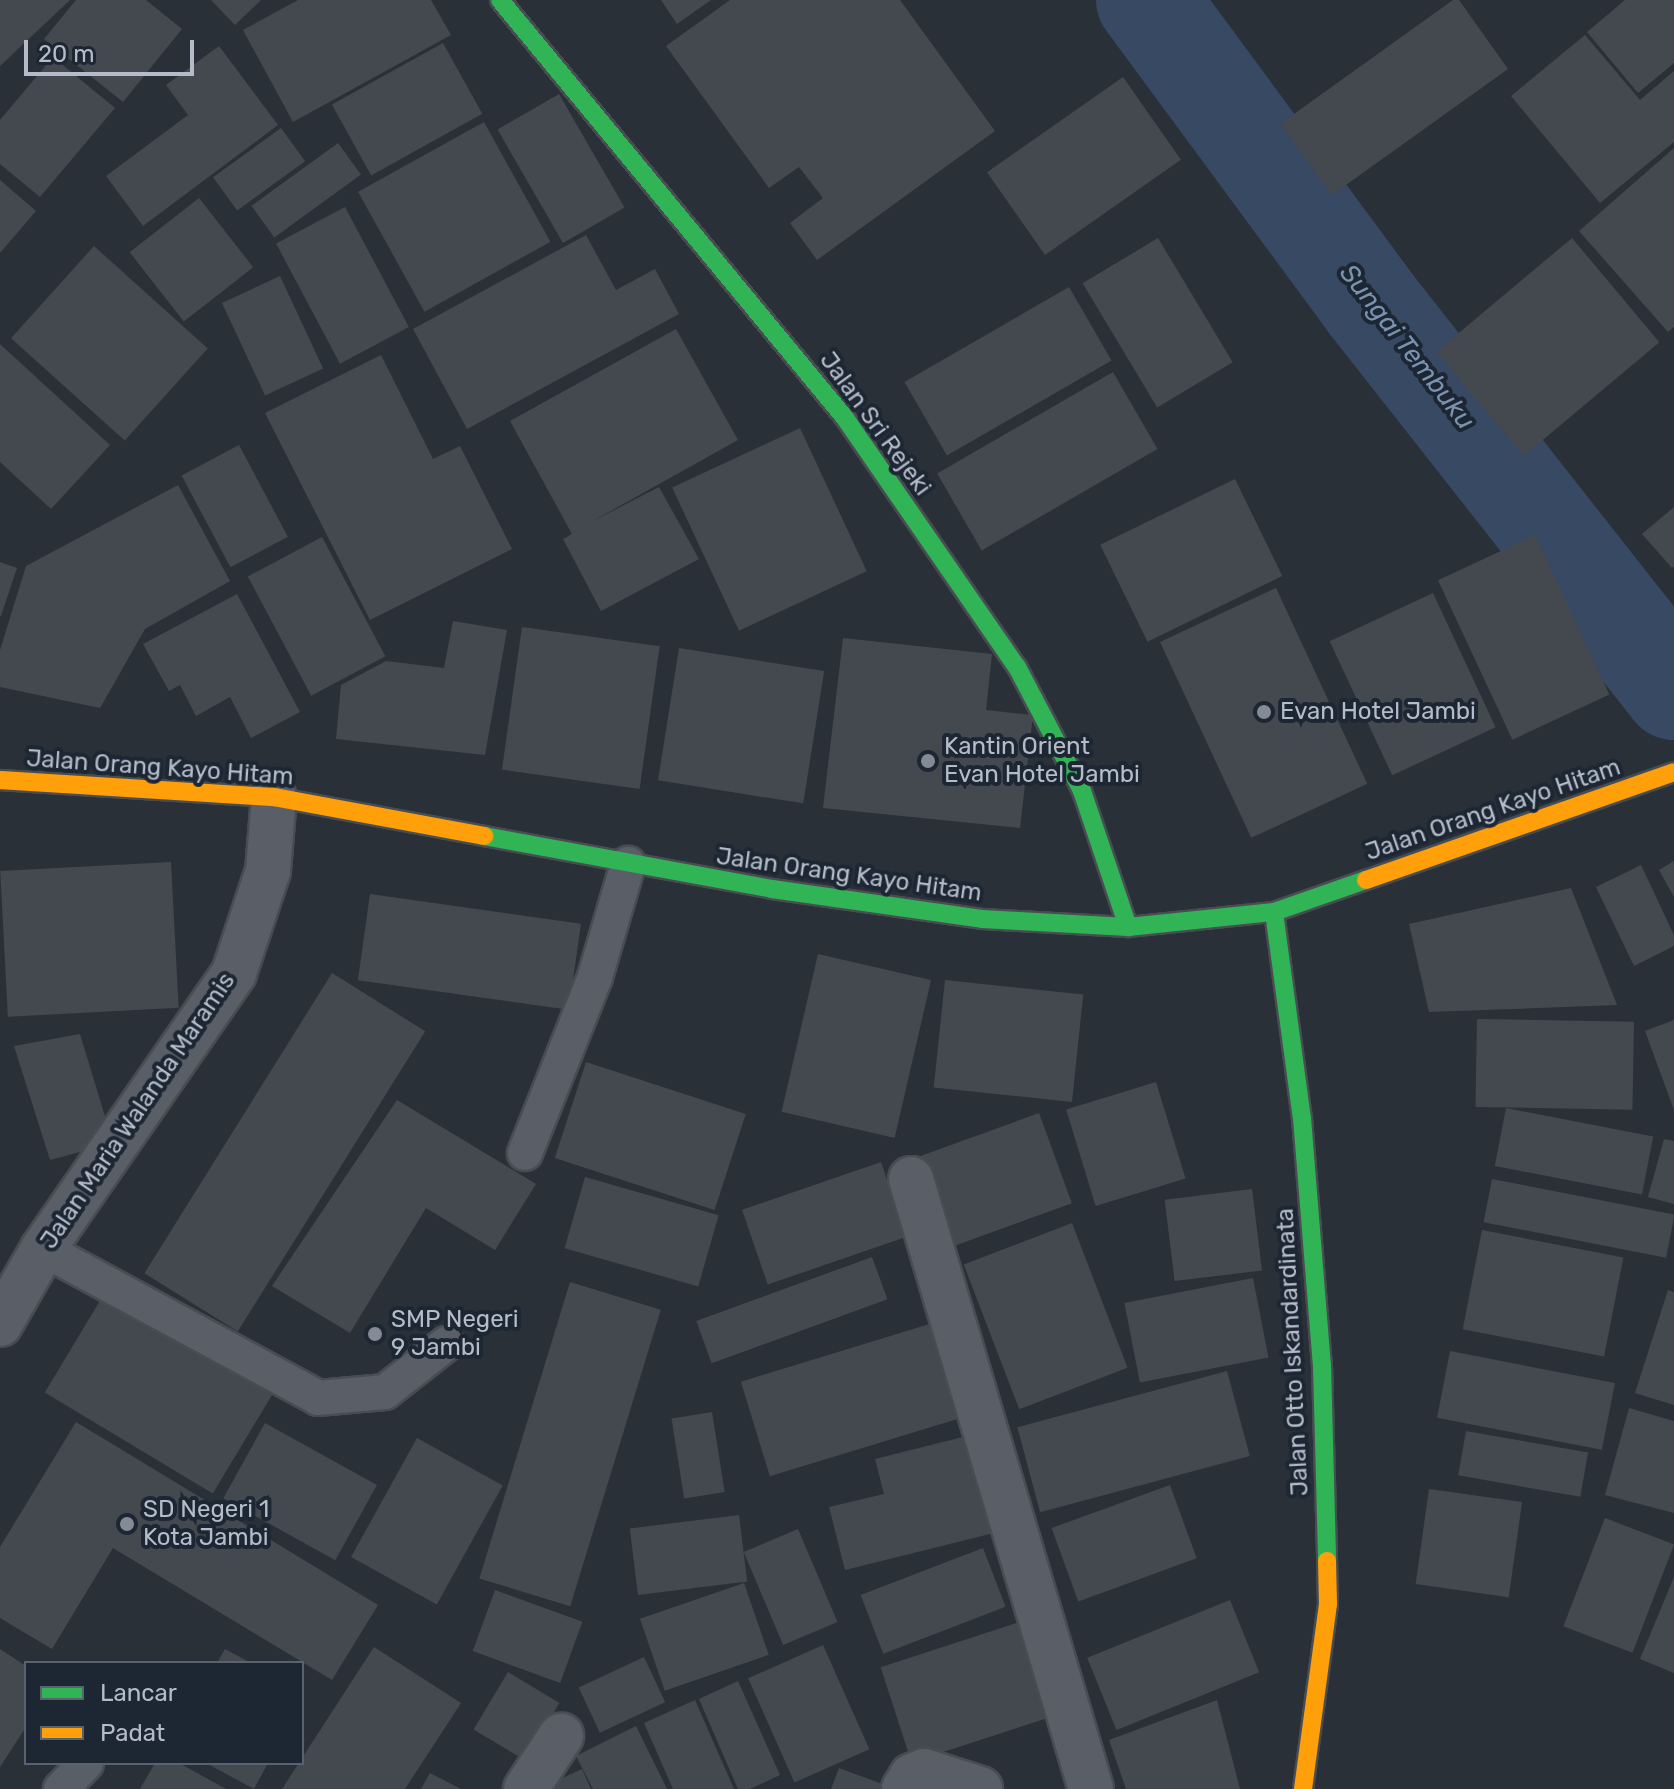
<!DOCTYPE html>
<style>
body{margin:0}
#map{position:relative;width:1674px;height:1789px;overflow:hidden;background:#2a3038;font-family:Rubik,sans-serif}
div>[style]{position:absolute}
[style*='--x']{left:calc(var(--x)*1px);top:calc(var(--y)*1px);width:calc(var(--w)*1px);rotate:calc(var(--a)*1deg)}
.river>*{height:102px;margin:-51px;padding:0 51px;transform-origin:51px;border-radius:51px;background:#384963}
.building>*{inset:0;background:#444950;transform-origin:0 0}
.roads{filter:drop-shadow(2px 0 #484c53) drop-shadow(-2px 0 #484c53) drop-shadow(0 2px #484c53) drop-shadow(0 -2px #484c53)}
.lane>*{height:34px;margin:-17px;padding:0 17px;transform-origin:17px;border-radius:17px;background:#5a5e66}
.street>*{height:44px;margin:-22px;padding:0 22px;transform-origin:22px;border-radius:22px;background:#5a5e66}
.fast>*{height:18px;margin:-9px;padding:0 9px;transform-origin:9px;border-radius:9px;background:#30b455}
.slow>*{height:18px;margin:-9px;padding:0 9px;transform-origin:9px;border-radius:9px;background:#ff9f0a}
.dots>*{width:22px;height:22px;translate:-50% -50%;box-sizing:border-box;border:4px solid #1d2633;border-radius:50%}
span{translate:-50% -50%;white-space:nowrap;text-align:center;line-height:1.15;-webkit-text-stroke:8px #1d2633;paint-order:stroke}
.street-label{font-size:24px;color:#b4bcc9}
.poi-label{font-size:24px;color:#b4bcc9}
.left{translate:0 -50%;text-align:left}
.water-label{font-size:26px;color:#7c92b1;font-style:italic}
.legend{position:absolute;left:24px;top:1661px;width:280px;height:104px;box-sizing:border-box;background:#1d2633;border:2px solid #59626f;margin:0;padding:10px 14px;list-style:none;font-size:24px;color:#b4bcc9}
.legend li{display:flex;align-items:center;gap:16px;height:40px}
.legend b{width:40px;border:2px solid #59626f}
.scale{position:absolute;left:24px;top:40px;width:170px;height:36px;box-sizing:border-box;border:4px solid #b4bcc9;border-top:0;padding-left:10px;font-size:24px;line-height:28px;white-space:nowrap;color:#b4bcc9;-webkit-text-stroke:6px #1d2633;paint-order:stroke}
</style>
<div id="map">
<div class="river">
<i style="--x:1147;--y:0;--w:378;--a:53.6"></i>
<i style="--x:1371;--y:304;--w:490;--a:51.8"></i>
</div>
<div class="building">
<i style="clip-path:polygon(0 0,70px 0,0 66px)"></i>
<i style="clip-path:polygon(76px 0,146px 0,182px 29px,123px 102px,44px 39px)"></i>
<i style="clip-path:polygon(211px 0,261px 0,235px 25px)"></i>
<i style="clip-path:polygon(298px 0,431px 0,451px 35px,293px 122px,243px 30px)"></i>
<i style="clip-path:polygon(661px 0,711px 0,677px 24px)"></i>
<i style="clip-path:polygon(730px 0,900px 0,995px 131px,817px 260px,790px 223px,823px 198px,799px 167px,769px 188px,666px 46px)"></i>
<i style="clip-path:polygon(1453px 0,1459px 0,1508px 69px,1332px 195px,1280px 124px)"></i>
<i style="clip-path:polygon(1625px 0,1674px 0,1674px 63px,1638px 93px,1587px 32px)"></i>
<i style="clip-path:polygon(1585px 35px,1640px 100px,1674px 71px,1674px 142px,1600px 203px,1511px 96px)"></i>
<i style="left:443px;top:43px;width:81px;height:127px;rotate:61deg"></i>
<i style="clip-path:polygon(219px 46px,278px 125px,143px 226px,106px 176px,188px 115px,166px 85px)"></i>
<i style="clip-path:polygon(53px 57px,115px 108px,40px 197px,0 164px,0 120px)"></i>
<i style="left:1123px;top:77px;width:101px;height:166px;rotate:55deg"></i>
<i style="left:559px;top:94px;width:131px;height:71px;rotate:60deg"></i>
<i style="left:484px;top:122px;width:137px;height:144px;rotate:61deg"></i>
<i style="left:281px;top:128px;width:41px;height:84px;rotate:54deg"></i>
<i style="left:338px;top:143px;width:39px;height:107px;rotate:54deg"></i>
<i style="clip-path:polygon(1674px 148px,1674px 327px,1668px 332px,1579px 231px)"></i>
<i style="clip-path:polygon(0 180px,36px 211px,0 253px)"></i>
<i style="left:199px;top:198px;width:88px;height:88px;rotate:52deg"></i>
<i style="left:345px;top:207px;width:136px;height:78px;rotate:62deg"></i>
<i style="clip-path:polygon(586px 235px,616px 290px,655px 269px,679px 314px,467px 429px,413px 329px)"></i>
<i style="left:1158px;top:238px;width:145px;height:88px;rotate:59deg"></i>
<i style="left:1572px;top:238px;width:136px;height:177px;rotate:50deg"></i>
<i style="left:94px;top:246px;width:153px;height:124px;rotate:42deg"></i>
<i style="left:280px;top:276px;width:102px;height:64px;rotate:65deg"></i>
<i style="left:1069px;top:287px;width:85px;height:190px;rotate:60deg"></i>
<i style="clip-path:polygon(676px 329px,738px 440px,591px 522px,659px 487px,699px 559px,601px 611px,563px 539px,572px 534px,510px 421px)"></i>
<i style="clip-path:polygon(0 344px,110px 445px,51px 509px,0 462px)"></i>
<i style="clip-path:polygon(381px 355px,433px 459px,460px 446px,512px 549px,370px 620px,265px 413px)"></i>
<i style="left:1113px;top:372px;width:89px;height:203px;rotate:60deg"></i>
<i style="left:800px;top:428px;width:158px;height:141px;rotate:65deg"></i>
<i style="left:239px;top:445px;width:104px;height:65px;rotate:62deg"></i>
<i style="left:1235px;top:479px;width:108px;height:150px;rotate:64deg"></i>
<i style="clip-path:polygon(178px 485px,230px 581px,145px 629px,100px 708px,0 687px,0 650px,26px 566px)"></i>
<i style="clip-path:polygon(1674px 507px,1674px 566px,1672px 568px,1642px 534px)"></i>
<i style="left:1535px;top:535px;width:176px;height:107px;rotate:65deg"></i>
<i style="left:322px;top:537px;width:135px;height:84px;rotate:62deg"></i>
<i style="clip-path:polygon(0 562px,17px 568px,1px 616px,0 616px)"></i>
<i style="left:1276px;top:588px;width:216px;height:128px;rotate:65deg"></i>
<i style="left:1433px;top:593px;width:148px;height:114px;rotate:65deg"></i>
<i style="clip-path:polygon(237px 594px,300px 712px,251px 738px,230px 697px,196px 716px,180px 685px,169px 691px,143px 644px)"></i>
<i style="clip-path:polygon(453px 621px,507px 630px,485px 755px,336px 739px,341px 685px,386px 661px,444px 668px)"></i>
<i style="left:522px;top:627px;width:139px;height:144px;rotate:8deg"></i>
<i style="clip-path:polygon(843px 638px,992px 654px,986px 710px,1033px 715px,1020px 828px,823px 808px)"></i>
<i style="left:679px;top:648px;width:147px;height:134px;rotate:9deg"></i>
<i style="clip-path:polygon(1674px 861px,1674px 897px,1659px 870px)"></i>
<i style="left:171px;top:862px;width:146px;height:171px;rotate:87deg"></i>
<i style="clip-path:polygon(1641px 865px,1674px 935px,1674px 946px,1634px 966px,1596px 887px)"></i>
<i style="clip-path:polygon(1571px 888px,1617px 1005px,1429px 1012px,1409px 924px)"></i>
<i style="left:370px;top:894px;width:213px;height:87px;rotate:8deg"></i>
<i style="left:818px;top:954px;width:116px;height:162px;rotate:13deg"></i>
<i style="left:332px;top:973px;width:110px;height:354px;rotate:32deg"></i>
<i style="left:945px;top:980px;width:139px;height:108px;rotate:6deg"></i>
<i style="left:1477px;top:1019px;width:157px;height:88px;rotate:1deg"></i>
<i style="clip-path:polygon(1674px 1020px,1674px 1110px,1645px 1031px)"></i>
<i style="clip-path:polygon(80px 1034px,107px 1123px,91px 1149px,50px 1160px,14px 1046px)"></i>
<i style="left:586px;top:1062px;width:168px;height:101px;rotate:18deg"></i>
<i style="left:1156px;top:1082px;width:101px;height:94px;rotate:73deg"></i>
<i style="clip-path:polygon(397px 1100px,536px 1184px,495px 1250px,426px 1208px,350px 1333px,272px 1286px)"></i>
<i style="left:1506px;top:1108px;width:150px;height:59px;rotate:11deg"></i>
<i style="left:1039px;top:1113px;width:96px;height:126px;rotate:70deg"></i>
<i style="clip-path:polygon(1664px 1139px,1674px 1141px,1674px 1204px,1648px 1197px)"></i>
<i style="left:881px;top:1162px;width:79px;height:147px;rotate:71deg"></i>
<i style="left:585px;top:1177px;width:139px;height:74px;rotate:16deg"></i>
<i style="left:1492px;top:1179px;width:186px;height:44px;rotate:11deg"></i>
<i style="left:1252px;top:1189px;width:82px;height:88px;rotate:83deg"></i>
<i style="left:1072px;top:1223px;width:155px;height:116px;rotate:69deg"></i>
<i style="left:1482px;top:1230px;width:144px;height:101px;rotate:11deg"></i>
<i style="left:872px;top:1257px;width:45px;height:187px;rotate:70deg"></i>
<i style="left:1253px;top:1278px;width:81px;height:131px;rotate:79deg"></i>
<i style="left:570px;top:1282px;width:95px;height:310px;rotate:17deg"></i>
<i style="clip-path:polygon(1668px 1290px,1674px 1292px,1674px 1405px,1635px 1393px)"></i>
<i style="left:104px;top:1294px;width:196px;height:115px;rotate:31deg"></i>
<i style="left:936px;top:1322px;width:99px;height:204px;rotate:73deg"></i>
<i style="left:1450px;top:1351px;width:168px;height:68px;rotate:11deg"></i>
<i style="left:1227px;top:1371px;width:88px;height:217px;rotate:75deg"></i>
<i style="clip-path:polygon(1629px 1408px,1674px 1421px,1674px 1513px,1605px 1495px)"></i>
<i style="left:712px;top:1412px;width:81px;height:41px;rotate:81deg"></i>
<i style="clip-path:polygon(76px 1422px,378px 1605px,332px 1680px,113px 1548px,52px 1649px,0 1618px,0 1547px)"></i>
<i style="left:265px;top:1423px;width:128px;height:86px;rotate:29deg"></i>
<i style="left:1466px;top:1431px;width:124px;height:45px;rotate:10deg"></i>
<i style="clip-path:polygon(971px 1435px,994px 1533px,845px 1570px,829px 1507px,884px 1494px,875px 1459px)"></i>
<i style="left:417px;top:1438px;width:98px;height:136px;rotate:29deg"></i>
<i style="left:1170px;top:1485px;width:78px;height:126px;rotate:70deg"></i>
<i style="left:1429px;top:1489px;width:94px;height:96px;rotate:8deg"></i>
<i style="left:739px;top:1515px;width:67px;height:110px;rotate:83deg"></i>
<i style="left:1605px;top:1518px;width:74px;height:116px;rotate:21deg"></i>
<i style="left:798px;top:1529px;width:101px;height:59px;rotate:67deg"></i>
<i style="left:983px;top:1548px;width:63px;height:131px;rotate:69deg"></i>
<i style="clip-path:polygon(1674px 1577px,1674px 1673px,1640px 1659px)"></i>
<i style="left:744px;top:1583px;width:76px;height:110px;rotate:71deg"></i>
<i style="left:495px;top:1590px;width:93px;height:65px;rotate:20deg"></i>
<i style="left:1230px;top:1600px;width:78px;height:154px;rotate:68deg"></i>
<i style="left:1029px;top:1619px;width:100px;height:156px;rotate:72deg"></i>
<i style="left:823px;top:1645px;width:114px;height:82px;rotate:66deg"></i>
<i style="clip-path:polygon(374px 1647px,461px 1703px,405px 1789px,282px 1789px)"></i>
<i style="clip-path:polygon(0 1649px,26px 1666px,26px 1727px,0 1767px)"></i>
<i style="clip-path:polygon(225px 1649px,251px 1663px,217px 1663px)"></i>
<i style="left:644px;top:1657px;width:50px;height:72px;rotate:65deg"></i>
<i style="left:508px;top:1672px;width:60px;height:67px;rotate:31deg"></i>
<i style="clip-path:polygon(738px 1681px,780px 1775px,750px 1789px,738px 1789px,699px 1699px)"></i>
<i style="clip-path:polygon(695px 1700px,734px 1789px,673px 1789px,644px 1723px)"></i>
<i style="clip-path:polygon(1217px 1700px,1240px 1789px,1126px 1789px,1109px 1740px)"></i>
<i style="clip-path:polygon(636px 1726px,667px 1789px,593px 1789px,576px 1756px)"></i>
<i style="clip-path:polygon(155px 1763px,179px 1763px,226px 1789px,140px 1789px)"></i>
<i style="clip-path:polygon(206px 1763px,268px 1763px,254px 1789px)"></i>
<i style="clip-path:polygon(839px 1768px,896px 1789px,831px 1789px)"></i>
<i style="clip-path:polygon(582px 1769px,591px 1789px,539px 1789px)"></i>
<i style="clip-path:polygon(430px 1773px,461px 1789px,421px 1789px)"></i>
</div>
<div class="roads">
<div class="lane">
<i style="--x:525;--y:1153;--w:189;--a:-68.3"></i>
<i style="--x:595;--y:977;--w:118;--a:-73.7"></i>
<i style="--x:43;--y:1249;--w:313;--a:28.4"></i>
<i style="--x:318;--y:1398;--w:67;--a:-5.1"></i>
<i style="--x:385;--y:1392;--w:78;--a:-38.2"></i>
<i style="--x:61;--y:1789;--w:36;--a:-46"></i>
</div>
<div class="street">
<i style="--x:911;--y:1179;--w:636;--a:73.56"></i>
<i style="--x:0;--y:1324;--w:86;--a:-60.2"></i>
<i style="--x:43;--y:1249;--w:336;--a:-55.3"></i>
<i style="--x:234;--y:973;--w:108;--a:-71.6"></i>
<i style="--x:268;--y:871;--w:74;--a:-85.4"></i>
<i style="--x:526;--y:1789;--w:64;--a:-56.6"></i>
<i style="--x:904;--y:1789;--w:15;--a:-58"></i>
<i style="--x:912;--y:1776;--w:13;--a:-23"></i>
<i style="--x:924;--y:1771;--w:59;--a:17.8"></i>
</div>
<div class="fast">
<i style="--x:500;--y:0;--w:542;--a:50.47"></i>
<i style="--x:845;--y:418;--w:303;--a:55.4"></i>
<i style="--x:1017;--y:667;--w:140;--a:62.3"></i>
<i style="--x:1082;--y:791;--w:144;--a:71.3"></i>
<i style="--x:484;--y:836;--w:293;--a:10.4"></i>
<i style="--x:772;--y:889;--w:212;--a:8.1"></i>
<i style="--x:982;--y:919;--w:146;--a:3.1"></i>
<i style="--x:1128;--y:927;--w:147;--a:-5.9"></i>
<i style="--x:1274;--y:912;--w:97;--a:-19.2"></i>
<i style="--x:1274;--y:912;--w:208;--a:82.3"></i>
<i style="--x:1302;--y:1118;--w:248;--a:85.4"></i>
<i style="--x:1322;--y:1365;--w:196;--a:88.5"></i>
</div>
<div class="slow">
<i style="--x:0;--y:780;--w:275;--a:3.6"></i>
<i style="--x:274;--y:797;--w:214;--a:10.5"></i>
<i style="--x:1366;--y:880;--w:326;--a:-19.3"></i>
<i style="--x:1303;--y:1789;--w:187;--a:-82.3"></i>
<i style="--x:1328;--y:1604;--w:43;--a:-91.3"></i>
</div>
</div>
<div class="dots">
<i style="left:1264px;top:712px;background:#848b96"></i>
<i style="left:928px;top:761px;background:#848b96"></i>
<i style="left:375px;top:1334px;background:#848b96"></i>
<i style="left:127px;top:1524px;background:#848b96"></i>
</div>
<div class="street-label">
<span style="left:875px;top:424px;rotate:54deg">Jalan Sri Rejeki</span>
<span style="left:160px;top:768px;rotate:4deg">Jalan Orang Kayo Hitam</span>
<span style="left:1493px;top:810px;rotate:-19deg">Jalan Orang Kayo Hitam</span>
<span style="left:849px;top:875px;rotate:8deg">Jalan Orang Kayo Hitam</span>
<span style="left:138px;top:1111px;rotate:-56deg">Jalan Maria Walanda Maramis</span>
<span style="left:1293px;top:1352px;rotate:-93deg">Jalan Otto Iskandardinata</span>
</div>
<div class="poi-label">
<span class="left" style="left:1280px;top:712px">Evan Hotel Jambi</span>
<span class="left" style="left:944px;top:761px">Kantin Orient<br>Evan Hotel Jambi</span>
<span class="left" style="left:391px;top:1334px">SMP Negeri<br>9 Jambi</span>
<span class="left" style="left:143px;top:1524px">SD Negeri 1<br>Kota Jambi</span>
</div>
<div class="water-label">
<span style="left:1407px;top:347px;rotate:52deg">Sungai Tembuku</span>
</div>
<ul class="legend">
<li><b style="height:10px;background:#30b455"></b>Lancar</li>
<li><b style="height:10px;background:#ff9f0a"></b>Padat</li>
</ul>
<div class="scale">20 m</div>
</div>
